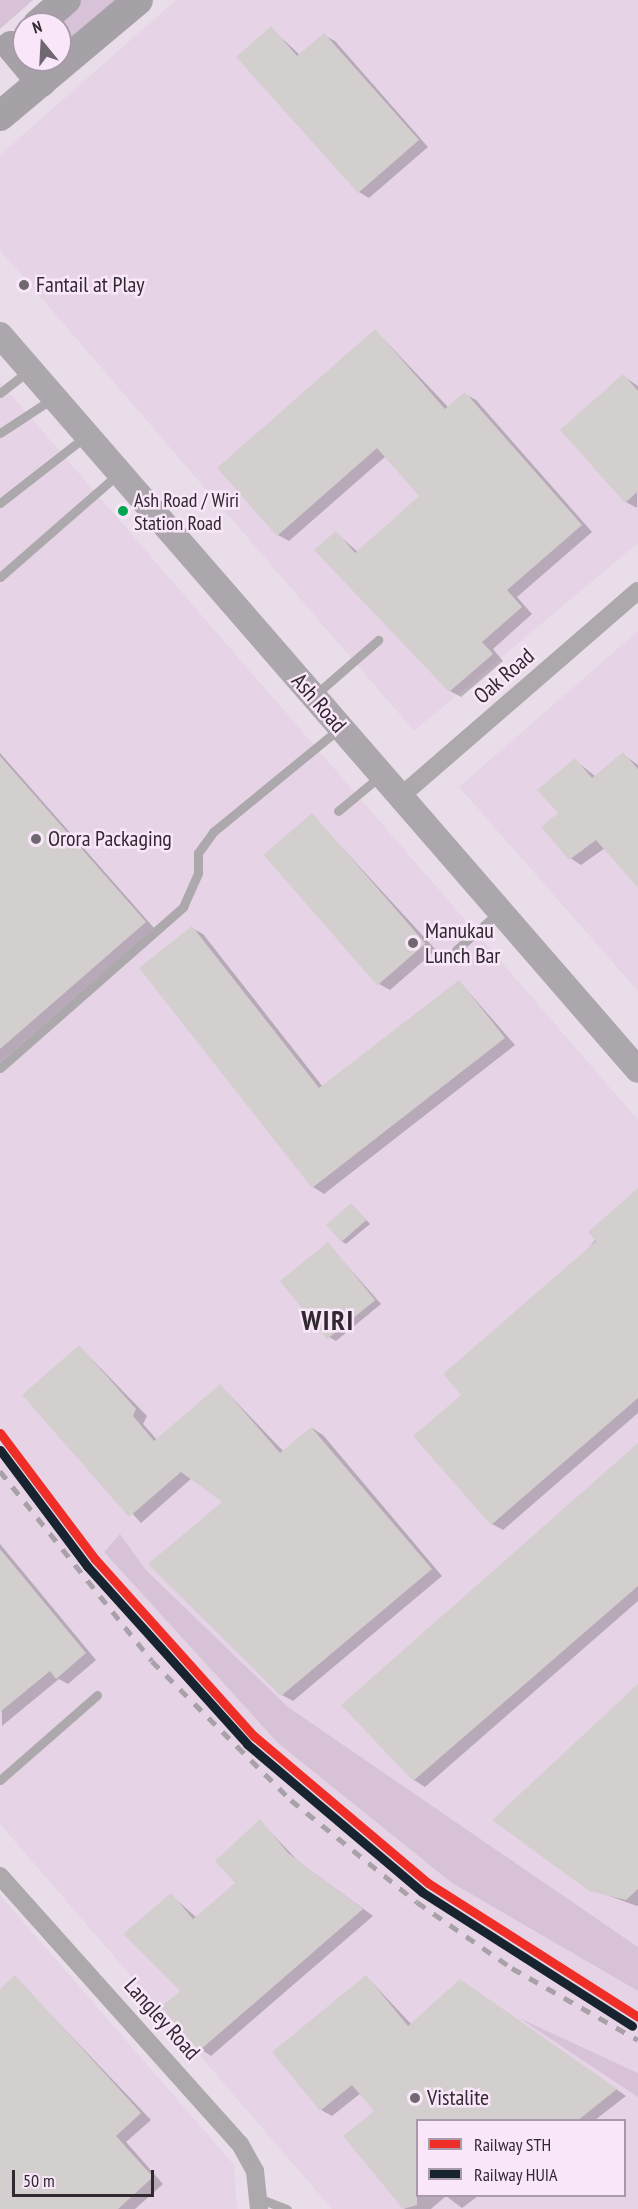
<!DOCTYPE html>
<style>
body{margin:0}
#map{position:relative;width:638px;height:2209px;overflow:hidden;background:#e8dde8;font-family:"PT Sans Narrow",sans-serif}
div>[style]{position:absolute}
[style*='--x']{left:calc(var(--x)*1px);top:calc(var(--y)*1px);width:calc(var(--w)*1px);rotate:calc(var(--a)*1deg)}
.built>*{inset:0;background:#e6d4e6}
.green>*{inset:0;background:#d8c2d7}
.shadow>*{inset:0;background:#0003}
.building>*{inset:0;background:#d4cfcf;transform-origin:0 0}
.service>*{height:9px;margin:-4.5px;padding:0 4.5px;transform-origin:4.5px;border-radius:4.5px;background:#aca8ac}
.minor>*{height:18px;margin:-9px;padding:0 9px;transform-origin:9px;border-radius:9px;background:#aca8ac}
.secondary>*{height:26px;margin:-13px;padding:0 13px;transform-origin:13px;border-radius:13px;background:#aca7ac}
.primary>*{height:30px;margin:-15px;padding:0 15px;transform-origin:15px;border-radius:15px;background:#a6a1a6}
.rail>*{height:4.5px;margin-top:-2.25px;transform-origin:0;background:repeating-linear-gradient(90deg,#a8a2a8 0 10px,transparent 0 20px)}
.rail-1>*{height:9px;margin:-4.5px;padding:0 4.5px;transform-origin:4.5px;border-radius:4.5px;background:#ee2e27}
.rail-2>*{height:9px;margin:-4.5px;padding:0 4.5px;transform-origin:4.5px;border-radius:4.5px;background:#17232f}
.dots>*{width:16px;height:16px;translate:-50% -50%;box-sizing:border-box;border:3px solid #f9e6f9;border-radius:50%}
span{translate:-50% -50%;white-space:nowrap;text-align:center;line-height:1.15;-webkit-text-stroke:5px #f9e6f9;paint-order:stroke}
.bus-label{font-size:20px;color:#302930}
.left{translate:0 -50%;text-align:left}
.poi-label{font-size:22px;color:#302930}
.street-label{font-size:22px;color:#302930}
.district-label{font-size:28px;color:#302930;font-weight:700;letter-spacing:1.5px}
.legend{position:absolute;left:416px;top:2119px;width:210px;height:78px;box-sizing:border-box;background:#f9e6f9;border:2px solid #a99aa9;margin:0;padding:8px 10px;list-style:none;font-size:18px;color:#302930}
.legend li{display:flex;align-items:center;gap:12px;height:30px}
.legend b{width:30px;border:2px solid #a99aa9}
.north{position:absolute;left:12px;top:12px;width:60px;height:60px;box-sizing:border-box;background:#f9e6f9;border:2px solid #a99aa9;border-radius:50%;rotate:342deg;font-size:16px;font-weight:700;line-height:24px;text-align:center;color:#302930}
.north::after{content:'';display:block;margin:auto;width:21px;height:27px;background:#706870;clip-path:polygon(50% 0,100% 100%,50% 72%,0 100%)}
.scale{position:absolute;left:12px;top:2170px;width:142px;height:27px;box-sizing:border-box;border:3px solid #302930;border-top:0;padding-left:8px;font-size:18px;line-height:21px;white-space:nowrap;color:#302930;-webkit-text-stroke:4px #f9e6f9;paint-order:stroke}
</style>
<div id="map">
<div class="built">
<i style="clip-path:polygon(176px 0,638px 0,638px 543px,414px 731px,0 250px,0 155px)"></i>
<i style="clip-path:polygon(evenodd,0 382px,638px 1120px,638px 1947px,288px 1707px,146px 1570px,120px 1534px,104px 1552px,452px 1883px,638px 1991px,638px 2073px,527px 2022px,638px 2088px,638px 2209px,332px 2209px,0 1824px,0 382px,418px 2120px,624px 2120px,624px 2196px,418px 2196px,418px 2120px)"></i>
<i style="clip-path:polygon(638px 631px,638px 991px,459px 787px)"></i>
<i style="clip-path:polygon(0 1895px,234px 2165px,237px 2209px,0 2209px)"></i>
</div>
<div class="green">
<i style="clip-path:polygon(0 0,33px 0,0 29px)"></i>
<i style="clip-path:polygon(81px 0,121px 0,60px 47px,60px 24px,54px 24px)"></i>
<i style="clip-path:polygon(120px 1534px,146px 1570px,288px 1707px,638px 1947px,638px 1991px,452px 1883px,278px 1743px,104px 1552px)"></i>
<i style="clip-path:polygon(519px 2018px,638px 2073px,638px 2097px)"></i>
</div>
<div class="shadow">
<i style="clip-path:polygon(271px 28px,301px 56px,324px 35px,335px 41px,428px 147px,369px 198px,359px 192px)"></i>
<i style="clip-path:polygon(376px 331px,449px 408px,465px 394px,476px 400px,592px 532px,517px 597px,532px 614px,493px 649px,503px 661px,461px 697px,450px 691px,336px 533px,358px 552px,421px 496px,386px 456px,289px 541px,278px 535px)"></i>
<i style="clip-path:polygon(623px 376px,638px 386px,637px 508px,626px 502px)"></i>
<i style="clip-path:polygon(0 753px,154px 928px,0 1063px)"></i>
<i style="clip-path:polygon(623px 754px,638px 765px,638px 885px,605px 848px,581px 865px,570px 858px,560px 813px,575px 760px,596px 777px)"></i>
<i style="clip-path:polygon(312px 815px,436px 950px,390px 990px,379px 984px)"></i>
<i style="clip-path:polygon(192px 928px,203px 934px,323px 1087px,459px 981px,515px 1045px,324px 1194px,313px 1187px)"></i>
<i style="clip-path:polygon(638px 1190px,638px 1413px,503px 1530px,492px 1524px,463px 1395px)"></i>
<i style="clip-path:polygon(352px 1205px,370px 1224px,346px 1244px,341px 1241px)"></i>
<i style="clip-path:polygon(328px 1244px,381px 1304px,336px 1341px,329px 1337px)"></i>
<i style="clip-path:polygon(80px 1347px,147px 1416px,143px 1424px,157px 1440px,220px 1385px,284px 1452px,312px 1428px,323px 1435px,442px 1576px,293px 1701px,282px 1695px,224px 1502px,192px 1478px,141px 1523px,24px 1395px)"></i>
<i style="clip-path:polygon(638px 1445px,638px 1601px,425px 1787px,414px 1780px,344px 1705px)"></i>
<i style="clip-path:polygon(0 1544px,96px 1660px,68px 1684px,59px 1679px,2px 1726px)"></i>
<i style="clip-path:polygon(638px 1686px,638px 1905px,637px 1906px,590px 1889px)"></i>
<i style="clip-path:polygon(260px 1821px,298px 1861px,373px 1916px,211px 2056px,200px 2049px,182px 1991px,171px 1895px,197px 1918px,237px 1883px)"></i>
<i style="clip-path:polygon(366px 1976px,412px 2025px,471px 1987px,626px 2096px,595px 2120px,418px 2120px,418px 2196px,478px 2196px,462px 2208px,446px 2196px,431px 2209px,405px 2209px,345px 2136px,376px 2111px,361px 2093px,332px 2116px,321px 2110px)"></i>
<i style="clip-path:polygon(15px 1977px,151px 2120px,126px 2142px,163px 2184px,135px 2209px,0 2209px,0 1991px)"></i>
</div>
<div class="building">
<i style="clip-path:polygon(271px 26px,297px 56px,324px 33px,419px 140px,358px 193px,236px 57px)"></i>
<i style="clip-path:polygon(375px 329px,445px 409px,465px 392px,582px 525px,507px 590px,522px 607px,482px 642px,493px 654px,449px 692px,314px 550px,336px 531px,355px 553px,419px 496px,377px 448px,277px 536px,217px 468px)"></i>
<i style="clip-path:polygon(623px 374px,638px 391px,638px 491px,625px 503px,560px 430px)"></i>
<i style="clip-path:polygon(623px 752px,638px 769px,638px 888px,596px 840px,569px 860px,541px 827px,558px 813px,537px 790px,575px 758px,592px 778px)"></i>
<i style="clip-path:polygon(0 756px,146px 922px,0 1049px)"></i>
<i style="left:312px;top:813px;width:173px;height:64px;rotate:49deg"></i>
<i style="clip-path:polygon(192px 926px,319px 1088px,459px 980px,505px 1038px,312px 1188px,139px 968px)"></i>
<i style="clip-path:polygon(638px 1188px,638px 1398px,491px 1525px,413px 1436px,461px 1395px,443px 1374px,596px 1241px,588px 1232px)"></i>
<i style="left:351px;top:1203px;width:23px;height:33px;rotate:49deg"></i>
<i style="left:328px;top:1242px;width:75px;height:62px;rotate:51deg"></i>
<i style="clip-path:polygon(79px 1345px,136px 1409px,133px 1416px,154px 1441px,220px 1384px,280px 1453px,311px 1427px,432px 1569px,281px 1696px,148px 1564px,222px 1502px,181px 1472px,129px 1517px,22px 1395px)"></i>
<i style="clip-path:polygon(638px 1443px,638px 1586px,413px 1781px,341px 1705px)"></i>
<i style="clip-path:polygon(0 1549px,86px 1653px,56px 1679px,50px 1671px,0 1712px)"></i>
<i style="clip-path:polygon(638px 1684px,638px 1889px,626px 1900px,589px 1891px,492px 1820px)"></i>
<i style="clip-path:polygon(260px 1819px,288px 1853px,363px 1909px,199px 2051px,161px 2007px,180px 1991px,123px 1934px,171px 1893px,193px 1919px,235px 1883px,215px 1861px)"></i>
<i style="clip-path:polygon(15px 1975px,141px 2113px,116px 2136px,153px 2177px,118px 2209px,0 2209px,0 1989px)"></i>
<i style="clip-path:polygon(366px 1975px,408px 2026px,460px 1979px,617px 2089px,577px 2121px,417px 2121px,417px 2205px,403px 2209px,343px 2136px,374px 2111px,352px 2085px,320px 2111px,272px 2052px)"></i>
</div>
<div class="service">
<i style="--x:0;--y:393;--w:36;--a:-38"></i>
<i style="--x:0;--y:433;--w:62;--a:-33.2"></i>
<i style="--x:0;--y:503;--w:109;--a:-37.9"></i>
<i style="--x:0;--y:577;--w:157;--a:-41.1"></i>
<i style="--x:315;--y:695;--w:84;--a:-41.1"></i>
<i style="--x:338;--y:811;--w:53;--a:-39.7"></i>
<i style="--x:456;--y:950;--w:57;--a:-41.5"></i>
<i style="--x:0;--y:1068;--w:244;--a:-41.3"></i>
<i style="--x:183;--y:907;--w:37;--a:-66"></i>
<i style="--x:198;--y:873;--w:20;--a:-90"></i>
<i style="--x:198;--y:853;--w:26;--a:-54"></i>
<i style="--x:213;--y:832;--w:164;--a:-39.3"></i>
<i style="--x:0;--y:1780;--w:129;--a:-41.2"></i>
<i style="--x:258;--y:2198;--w:31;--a:21"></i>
</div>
<div class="minor">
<i style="--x:401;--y:796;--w:313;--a:-40.9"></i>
<i style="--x:0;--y:1876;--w:360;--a:48.2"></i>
<i style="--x:240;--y:2144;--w:31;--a:61"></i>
<i style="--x:255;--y:2171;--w:38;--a:84"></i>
</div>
<div class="secondary">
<i style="--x:0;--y:335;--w:973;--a:49.04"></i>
</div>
<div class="primary">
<i style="--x:38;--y:24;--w:37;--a:-41"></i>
<i style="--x:11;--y:46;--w:47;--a:50.2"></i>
<i style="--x:0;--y:116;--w:180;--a:-40"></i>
</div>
<div class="rail">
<i style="--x:0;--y:1471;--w:243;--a:51.3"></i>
<i style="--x:152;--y:1661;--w:197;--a:45"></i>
<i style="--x:291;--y:1800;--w:162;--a:39"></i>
<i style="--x:417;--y:1902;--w:116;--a:34.8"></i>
<i style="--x:512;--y:1968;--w:145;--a:29.7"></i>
</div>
<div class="rail-1">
<i style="--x:0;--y:1433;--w:158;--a:53"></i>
<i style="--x:95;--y:1559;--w:238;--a:48.1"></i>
<i style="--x:254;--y:1736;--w:228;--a:40.2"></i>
<i style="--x:428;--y:1883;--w:249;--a:32.5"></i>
</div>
<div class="rail-2">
<i style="--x:0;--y:1450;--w:145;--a:53.1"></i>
<i style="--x:87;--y:1566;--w:239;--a:48"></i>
<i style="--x:247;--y:1744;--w:229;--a:40.2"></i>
<i style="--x:422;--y:1892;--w:249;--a:32.5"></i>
</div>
<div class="dots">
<i style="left:24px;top:285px;background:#706870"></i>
<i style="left:123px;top:511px;background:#00a651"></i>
<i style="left:36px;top:839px;background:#706870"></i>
<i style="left:413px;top:943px;background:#706870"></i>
<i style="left:415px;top:2098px;background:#706870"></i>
</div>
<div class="bus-label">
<span class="left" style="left:134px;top:512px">Ash Road / Wiri<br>Station Road</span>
</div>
<div class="poi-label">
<span class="left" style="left:36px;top:285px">Fantail at Play</span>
<span class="left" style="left:48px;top:839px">Orora Packaging</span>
<span class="left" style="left:425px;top:943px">Manukau<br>Lunch Bar</span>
<span class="left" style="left:427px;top:2098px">Vistalite</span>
</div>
<div class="street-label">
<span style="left:504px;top:676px;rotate:-41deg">Oak Road</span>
<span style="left:319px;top:703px;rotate:49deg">Ash Road</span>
<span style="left:162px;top:2019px;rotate:48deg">Langley Road</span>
</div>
<div class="district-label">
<span style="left:328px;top:1320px">WIRI</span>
</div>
<ul class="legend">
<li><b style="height:8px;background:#ee2e27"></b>Railway STH</li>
<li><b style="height:8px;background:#17232f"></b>Railway HUIA</li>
</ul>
<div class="north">N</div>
<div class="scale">50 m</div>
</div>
